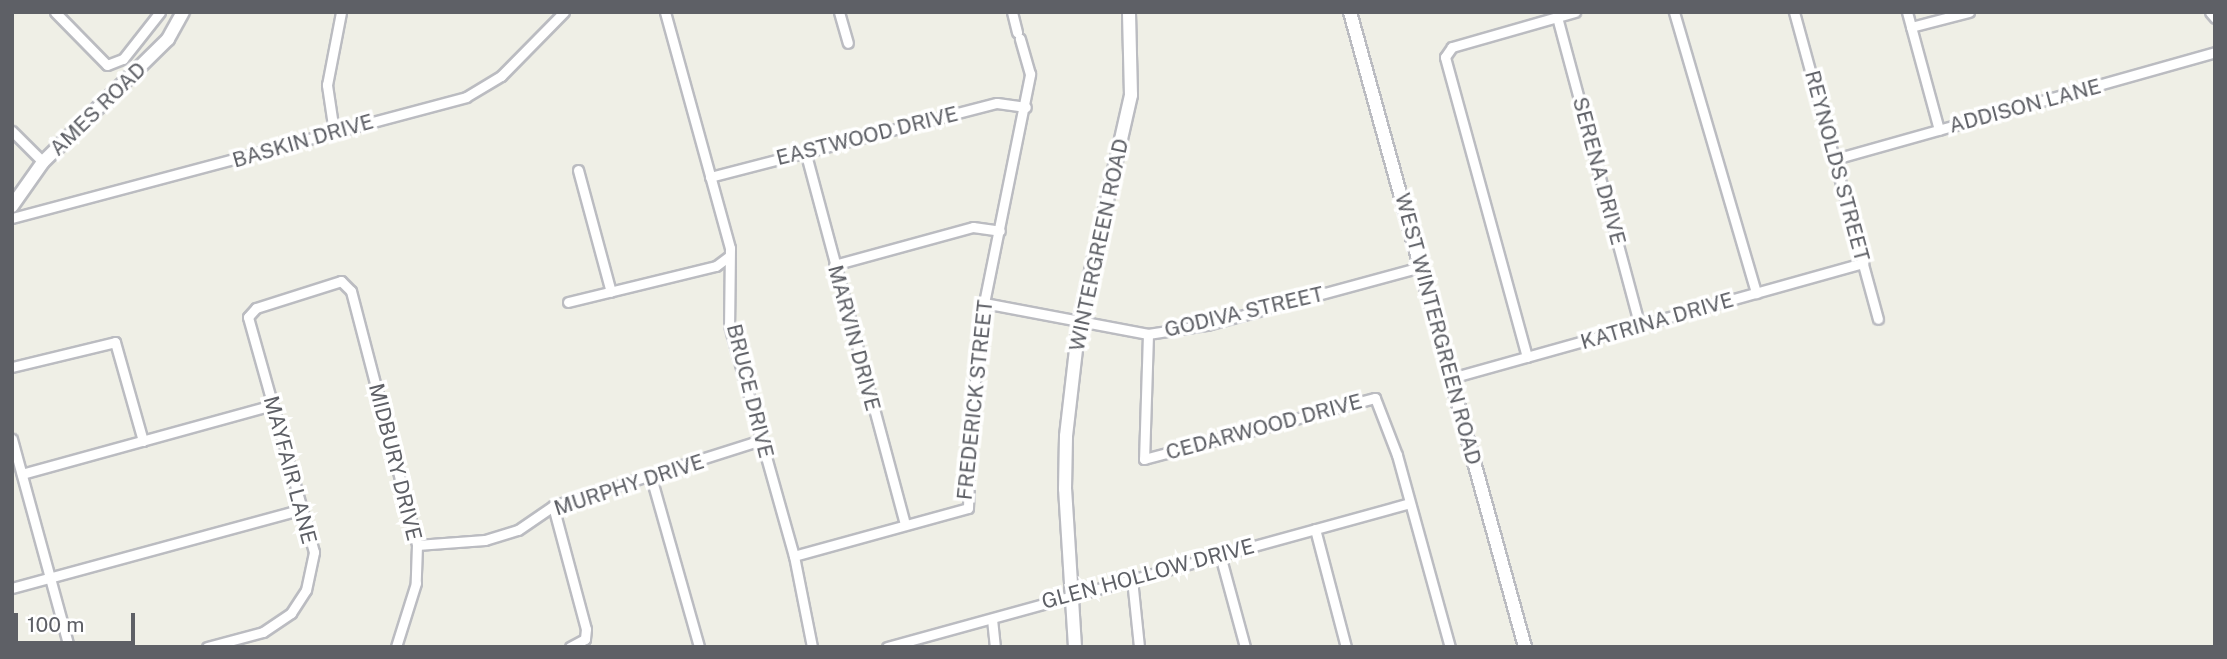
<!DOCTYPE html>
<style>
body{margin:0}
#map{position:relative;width:2227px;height:659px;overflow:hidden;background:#efefe6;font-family:"Public Sans",sans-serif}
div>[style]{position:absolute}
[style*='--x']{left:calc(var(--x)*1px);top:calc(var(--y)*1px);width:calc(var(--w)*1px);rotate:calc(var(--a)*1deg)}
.roads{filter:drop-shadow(2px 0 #bbbcc1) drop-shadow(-2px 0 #bbbcc1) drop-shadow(0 2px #bbbcc1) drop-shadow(0 -2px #bbbcc1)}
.street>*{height:9px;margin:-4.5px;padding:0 4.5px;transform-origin:4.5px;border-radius:4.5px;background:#fff}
.secondary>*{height:12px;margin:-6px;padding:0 6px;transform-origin:6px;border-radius:6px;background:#fff}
span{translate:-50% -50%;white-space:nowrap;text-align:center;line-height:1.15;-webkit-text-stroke:7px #fff;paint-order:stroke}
.street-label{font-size:21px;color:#5e6066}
.frame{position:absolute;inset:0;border:14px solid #5e6066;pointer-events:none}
.scale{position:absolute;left:14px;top:613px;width:121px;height:32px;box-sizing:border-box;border:4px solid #5e6066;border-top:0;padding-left:9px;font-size:21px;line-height:24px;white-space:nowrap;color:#5e6066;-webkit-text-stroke:5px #fff;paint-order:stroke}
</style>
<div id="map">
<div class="roads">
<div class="street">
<i style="--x:55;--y:12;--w:74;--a:45.5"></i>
<i style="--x:107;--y:65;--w:17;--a:-21"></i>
<i style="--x:123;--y:59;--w:60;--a:-51.8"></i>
<i style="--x:665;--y:12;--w:245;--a:74.6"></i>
<i style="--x:730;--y:248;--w:77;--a:90.7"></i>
<i style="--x:729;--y:325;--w:240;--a:74.3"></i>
<i style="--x:794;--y:556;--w:93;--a:78.8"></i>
<i style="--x:839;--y:12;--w:32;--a:74"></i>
<i style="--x:1012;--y:12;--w:21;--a:76"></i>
<i style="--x:1674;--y:12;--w:293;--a:73.7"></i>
<i style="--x:1794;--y:12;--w:318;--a:74.7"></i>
<i style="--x:1907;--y:12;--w:122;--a:74.8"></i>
<i style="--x:2210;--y:12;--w:8;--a:50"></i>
<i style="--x:1557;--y:17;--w:320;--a:75"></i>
<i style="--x:1911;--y:27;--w:60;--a:-14.5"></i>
<i style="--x:12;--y:131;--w:44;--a:45"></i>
<i style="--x:334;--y:132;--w:48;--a:-98.5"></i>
<i style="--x:327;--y:85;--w:74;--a:-79.1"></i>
<i style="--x:805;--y:151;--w:386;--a:75"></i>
<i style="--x:1835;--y:159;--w:395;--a:-15.7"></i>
<i style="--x:578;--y:170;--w:126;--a:74.9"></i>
<i style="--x:710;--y:177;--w:296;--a:-14.5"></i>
<i style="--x:997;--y:103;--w:29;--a:8"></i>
<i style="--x:12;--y:218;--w:470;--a:-14.9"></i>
<i style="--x:466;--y:97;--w:41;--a:-31"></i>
<i style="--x:501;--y:76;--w:90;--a:-45.5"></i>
<i style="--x:834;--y:265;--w:144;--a:-15.3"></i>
<i style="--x:973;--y:227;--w:27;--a:8"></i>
<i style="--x:568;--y:302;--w:152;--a:-13.7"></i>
<i style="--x:716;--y:266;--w:15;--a:-37"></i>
<i style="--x:984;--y:303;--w:167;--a:10.7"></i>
<i style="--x:1148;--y:334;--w:60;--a:-8.7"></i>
<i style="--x:1207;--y:325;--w:221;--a:-15.2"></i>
<i style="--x:1148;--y:334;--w:125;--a:91.8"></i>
<i style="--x:1144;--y:459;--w:239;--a:-14.8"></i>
<i style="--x:1375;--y:398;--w:61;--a:68.9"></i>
<i style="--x:1397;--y:455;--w:199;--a:74.6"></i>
<i style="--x:1527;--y:357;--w:311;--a:-105.3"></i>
<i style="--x:1445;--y:57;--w:12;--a:-55"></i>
<i style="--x:1452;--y:47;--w:128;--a:-15.9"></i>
<i style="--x:12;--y:367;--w:106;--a:-13.6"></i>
<i style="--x:115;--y:342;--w:103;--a:74.2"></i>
<i style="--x:1451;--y:378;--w:428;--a:-15.6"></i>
<i style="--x:12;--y:439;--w:216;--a:74.7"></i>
<i style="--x:22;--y:474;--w:260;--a:-15.4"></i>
<i style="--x:651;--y:477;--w:177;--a:74.2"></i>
<i style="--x:553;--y:506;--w:127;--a:75"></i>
<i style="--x:586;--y:629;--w:10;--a:96"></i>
<i style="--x:585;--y:639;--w:17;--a:152"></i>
<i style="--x:1315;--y:529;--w:122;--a:75.3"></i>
<i style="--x:417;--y:545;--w:68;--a:-4.2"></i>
<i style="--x:485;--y:540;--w:34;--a:-17"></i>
<i style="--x:518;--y:530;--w:42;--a:-34.4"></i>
<i style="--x:553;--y:506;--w:218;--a:-17.6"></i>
<i style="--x:1220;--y:555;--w:95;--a:74.8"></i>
<i style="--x:794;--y:556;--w:180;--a:-15.4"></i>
<i style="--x:968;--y:508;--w:92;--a:-88.1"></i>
<i style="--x:971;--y:416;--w:114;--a:-83.4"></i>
<i style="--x:984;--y:303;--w:234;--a:-78.6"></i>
<i style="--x:1030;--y:74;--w:37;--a:-106"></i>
<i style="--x:1132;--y:579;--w:68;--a:84.1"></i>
<i style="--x:12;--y:588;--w:301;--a:-15.2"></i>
<i style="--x:992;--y:619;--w:28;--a:84"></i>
<i style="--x:207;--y:647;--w:58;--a:-15"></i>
<i style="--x:263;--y:632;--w:34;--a:-34"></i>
<i style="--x:291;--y:613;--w:27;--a:-57"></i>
<i style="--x:306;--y:590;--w:39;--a:-78"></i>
<i style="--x:314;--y:552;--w:244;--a:-105.7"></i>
<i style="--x:248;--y:317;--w:12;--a:-48"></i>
<i style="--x:256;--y:308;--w:89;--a:-17.6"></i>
<i style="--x:341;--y:281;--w:14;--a:45"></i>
<i style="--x:351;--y:291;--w:262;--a:75.4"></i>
<i style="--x:417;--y:545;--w:38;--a:92"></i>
<i style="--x:416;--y:583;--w:67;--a:107.4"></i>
<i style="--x:887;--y:647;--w:542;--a:-15.39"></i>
</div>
<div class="secondary">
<i style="--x:1350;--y:12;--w:659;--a:74.59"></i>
<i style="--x:12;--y:206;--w:54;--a:-54.8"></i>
<i style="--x:43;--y:162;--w:175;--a:-44.5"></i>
<i style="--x:168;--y:39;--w:31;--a:-61"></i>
<i style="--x:1075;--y:647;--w:158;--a:-93.6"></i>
<i style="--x:1065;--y:489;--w:53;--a:-88.9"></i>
<i style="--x:1066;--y:436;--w:113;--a:-83.4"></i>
<i style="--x:1079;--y:324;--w:235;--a:-77.2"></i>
<i style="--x:1131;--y:95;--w:83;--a:-91.4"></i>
</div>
</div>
<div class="street-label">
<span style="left:2025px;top:106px;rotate:-15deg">ADDISON LANE</span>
<span style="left:98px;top:109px;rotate:-44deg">AMES ROAD</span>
<span style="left:867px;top:136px;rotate:-14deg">EASTWOOD DRIVE</span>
<span style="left:303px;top:141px;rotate:-16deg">BASKIN DRIVE</span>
<span style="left:1837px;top:166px;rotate:75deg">REYNOLDS STREET</span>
<span style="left:1599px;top:171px;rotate:75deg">SERENA DRIVE</span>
<span style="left:1099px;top:245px;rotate:-78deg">WINTERGREEN ROAD</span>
<span style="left:1244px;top:312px;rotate:-13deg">GODIVA STREET</span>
<span style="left:1657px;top:321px;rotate:-16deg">KATRINA DRIVE</span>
<span style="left:1438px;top:329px;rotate:75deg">WEST WINTERGREEN ROAD</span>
<span style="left:854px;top:338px;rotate:75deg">MARVIN DRIVE</span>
<span style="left:750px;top:391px;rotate:76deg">BRUCE DRIVE</span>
<span style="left:975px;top:400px;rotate:-84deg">FREDERICK STREET</span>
<span style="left:1264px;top:427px;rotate:-15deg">CEDARWOOD DRIVE</span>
<span style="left:395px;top:462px;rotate:76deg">MIDBURY DRIVE</span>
<span style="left:290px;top:470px;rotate:75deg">MAYFAIR LANE</span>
<span style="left:629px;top:485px;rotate:-18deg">MURPHY DRIVE</span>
<span style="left:1148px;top:574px;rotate:-15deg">GLEN HOLLOW DRIVE</span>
</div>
<div class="frame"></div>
<div class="scale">100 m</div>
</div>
